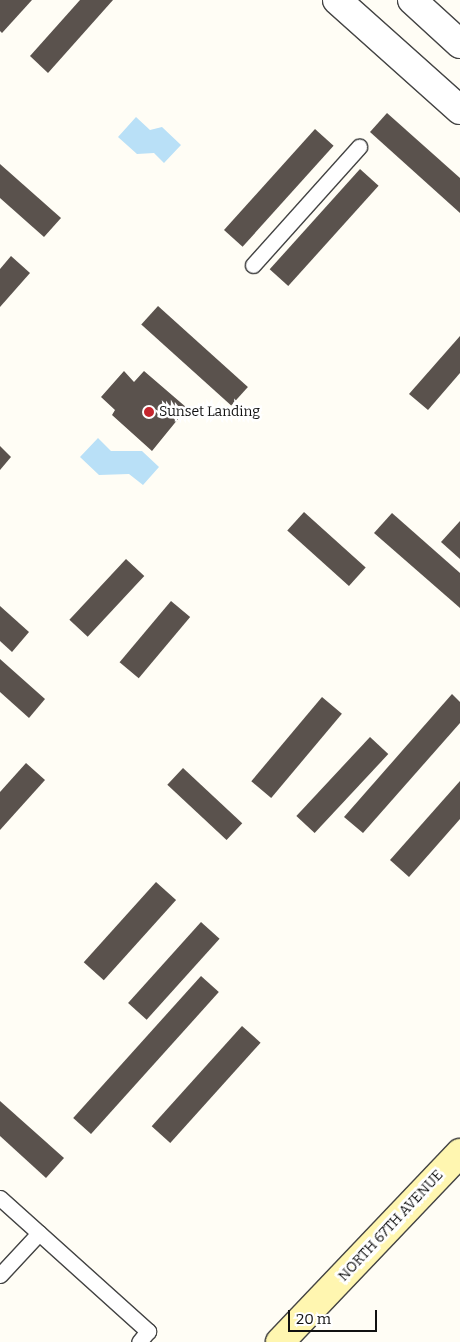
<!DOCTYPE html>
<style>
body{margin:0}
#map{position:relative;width:460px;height:1342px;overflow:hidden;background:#fffdf5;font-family:Bitter,serif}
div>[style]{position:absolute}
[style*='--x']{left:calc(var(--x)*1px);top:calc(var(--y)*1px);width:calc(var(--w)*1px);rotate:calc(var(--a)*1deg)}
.water>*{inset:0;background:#b9e0f7}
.building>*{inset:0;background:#5a524d;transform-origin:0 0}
.roads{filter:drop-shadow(1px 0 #444) drop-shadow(-1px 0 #444) drop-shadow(0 1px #444) drop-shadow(0 -1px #444)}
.service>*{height:15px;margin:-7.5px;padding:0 7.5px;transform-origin:7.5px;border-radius:7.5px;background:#fff}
.tertiary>*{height:28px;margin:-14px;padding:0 14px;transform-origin:14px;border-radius:14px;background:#fff}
.secondary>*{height:28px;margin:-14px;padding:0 14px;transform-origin:14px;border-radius:14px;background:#fff6b0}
.dots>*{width:14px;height:14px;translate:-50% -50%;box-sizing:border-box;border:2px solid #fff;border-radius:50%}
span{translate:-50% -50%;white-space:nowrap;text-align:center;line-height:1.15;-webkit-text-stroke:5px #fff;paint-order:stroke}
.poi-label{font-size:14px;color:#111}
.left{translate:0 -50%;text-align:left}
.street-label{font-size:14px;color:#111}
.scale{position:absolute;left:288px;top:1310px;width:89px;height:22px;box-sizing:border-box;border:2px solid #111;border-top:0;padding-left:6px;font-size:15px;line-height:18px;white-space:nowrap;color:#111;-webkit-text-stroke:4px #fff;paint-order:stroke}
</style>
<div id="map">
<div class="water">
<i style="clip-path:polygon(136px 117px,150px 130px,162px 127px,181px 145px,164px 163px,154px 153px,137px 154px,118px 137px)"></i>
<i style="clip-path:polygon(98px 438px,111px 451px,142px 451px,159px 467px,143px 485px,129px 474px,99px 475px,80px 457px)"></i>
</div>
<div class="building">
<i style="clip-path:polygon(0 0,32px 0,2px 33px,0 31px)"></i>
<i style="clip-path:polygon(80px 0,113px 0,48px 73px,30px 56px)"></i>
<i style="clip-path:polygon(387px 113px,460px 178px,460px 213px,370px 132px)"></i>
<i style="left:315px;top:129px;width:25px;height:136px;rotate:42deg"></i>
<i style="clip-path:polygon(0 164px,61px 218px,44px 237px,0 198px)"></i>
<i style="left:360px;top:169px;width:25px;height:135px;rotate:42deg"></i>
<i style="clip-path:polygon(11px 256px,30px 273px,0 307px,0 269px)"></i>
<i style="left:158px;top:306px;width:121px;height:25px;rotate:42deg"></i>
<i style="clip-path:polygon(460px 336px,460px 373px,428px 410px,409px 394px)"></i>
<i style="clip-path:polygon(124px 371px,134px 382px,144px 371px,187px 408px,152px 451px,112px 415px,115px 410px,101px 397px)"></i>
<i style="clip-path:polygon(0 446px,11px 457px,0 470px)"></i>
<i style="left:304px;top:512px;width:83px;height:25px;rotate:42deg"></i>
<i style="clip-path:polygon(392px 513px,460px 573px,460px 608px,374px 533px)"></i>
<i style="clip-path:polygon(460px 521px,460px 559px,441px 542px)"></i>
<i style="left:126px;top:559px;width:25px;height:83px;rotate:43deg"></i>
<i style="left:171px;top:601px;width:25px;height:80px;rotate:40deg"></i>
<i style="clip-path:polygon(0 606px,29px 632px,12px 652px,0 641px)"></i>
<i style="clip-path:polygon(0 659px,45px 699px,29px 718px,0 692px)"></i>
<i style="clip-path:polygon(452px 694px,460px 702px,460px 723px,363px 833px,344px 817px)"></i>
<i style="left:322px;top:697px;width:26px;height:110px;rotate:40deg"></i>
<i style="left:370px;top:737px;width:25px;height:108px;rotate:43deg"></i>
<i style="clip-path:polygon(26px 763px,45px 780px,0 830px,0 792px)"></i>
<i style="left:183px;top:768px;width:81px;height:23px;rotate:43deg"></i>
<i style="clip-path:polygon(460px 781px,460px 819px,409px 877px,390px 860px)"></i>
<i style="left:156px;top:882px;width:27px;height:108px;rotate:42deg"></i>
<i style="left:201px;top:922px;width:25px;height:109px;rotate:42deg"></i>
<i style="left:201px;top:976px;width:24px;height:191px;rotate:42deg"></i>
<i style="left:242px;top:1026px;width:25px;height:135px;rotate:42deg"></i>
<i style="clip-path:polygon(0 1101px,64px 1158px,46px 1178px,0 1136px)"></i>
</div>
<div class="roads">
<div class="service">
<i style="--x:253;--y:265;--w:159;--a:-48.1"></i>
<i style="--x:0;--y:1198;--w:52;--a:41.9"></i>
<i style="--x:0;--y:1275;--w:57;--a:-47.1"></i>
<i style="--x:39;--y:1233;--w:147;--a:42"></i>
<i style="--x:148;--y:1331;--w:14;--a:129"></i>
</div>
<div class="tertiary">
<i style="--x:337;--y:0;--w:165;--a:41.8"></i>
<i style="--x:412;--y:0;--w:65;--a:42.5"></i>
</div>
<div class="secondary">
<i style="--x:280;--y:1342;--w:261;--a:-46.4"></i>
</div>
</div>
<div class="dots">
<i style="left:149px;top:412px;background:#c4262e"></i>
</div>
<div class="poi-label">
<span class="left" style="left:159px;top:412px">Sunset Landing</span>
</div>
<div class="street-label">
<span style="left:391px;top:1226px;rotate:-47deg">NORTH 67TH AVENUE</span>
</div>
<div class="scale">20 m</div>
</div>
